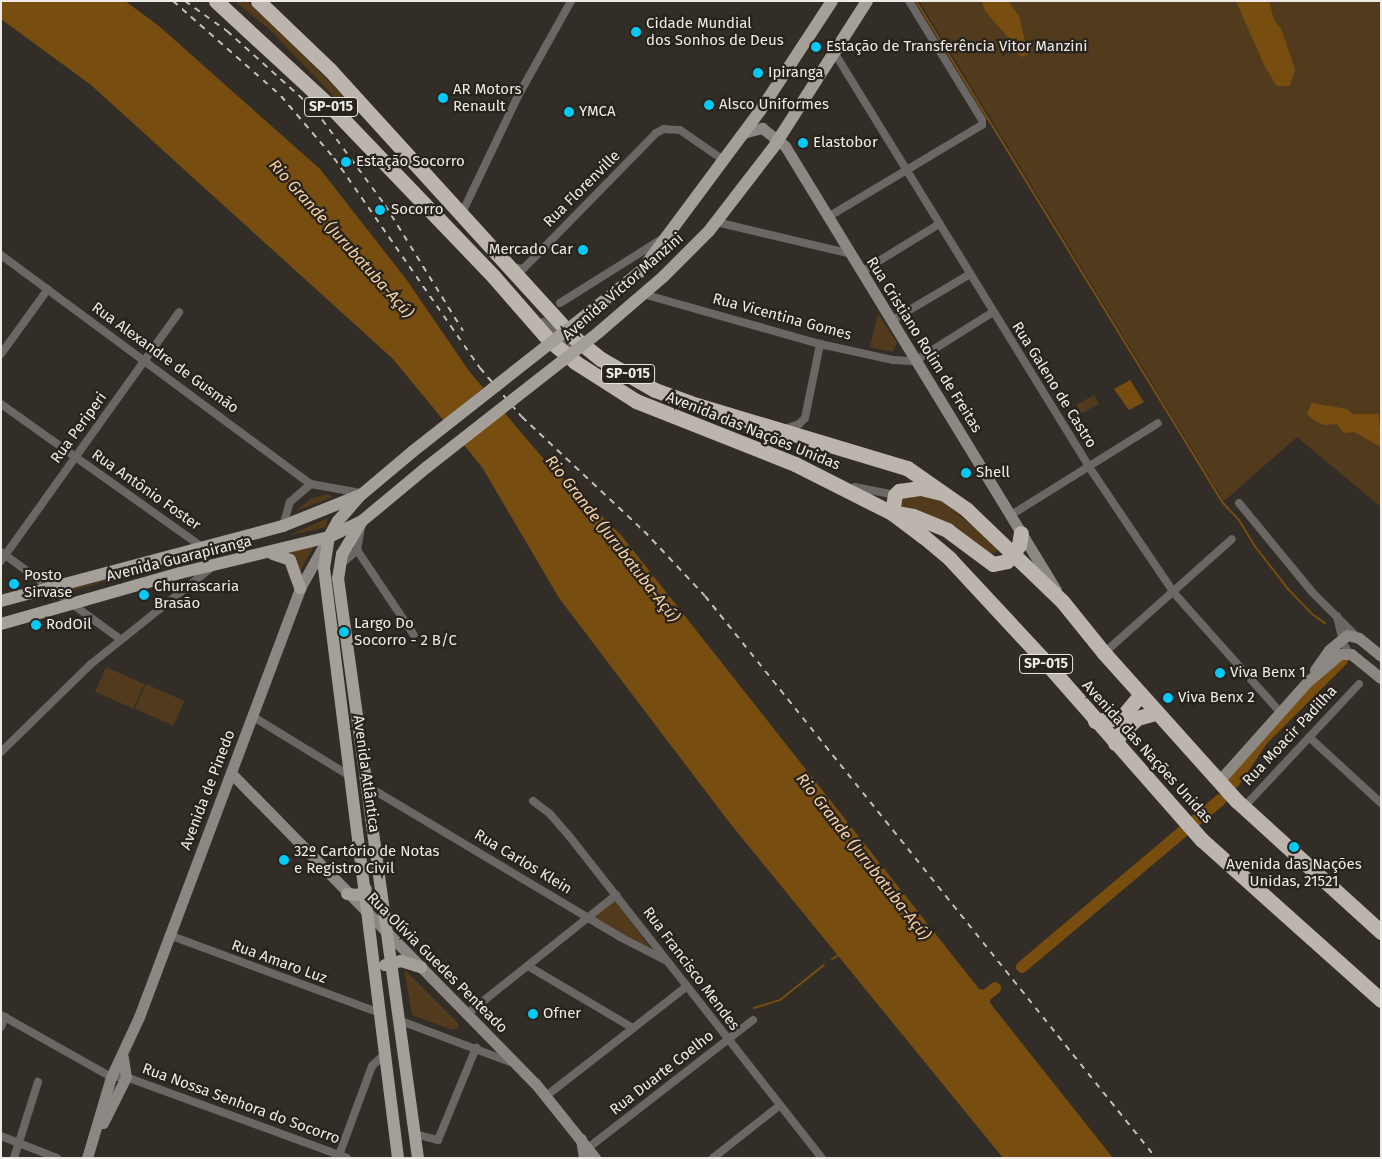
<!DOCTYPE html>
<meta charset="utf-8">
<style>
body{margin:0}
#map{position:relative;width:1382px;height:1159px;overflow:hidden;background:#322d26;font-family:"Fira Sans",sans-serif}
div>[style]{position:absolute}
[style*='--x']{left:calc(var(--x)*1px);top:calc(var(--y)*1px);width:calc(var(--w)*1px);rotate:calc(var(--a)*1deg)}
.green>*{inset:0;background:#523b1d;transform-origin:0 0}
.water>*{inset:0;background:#774e10}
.pier>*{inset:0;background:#322d26;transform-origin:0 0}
.stream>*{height:2px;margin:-1px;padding:0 1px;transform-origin:1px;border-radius:1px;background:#774e10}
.river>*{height:12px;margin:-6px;padding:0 6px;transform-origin:6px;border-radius:6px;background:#774e10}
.street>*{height:8px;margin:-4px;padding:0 4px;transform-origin:4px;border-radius:4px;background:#6a6764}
.secondary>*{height:11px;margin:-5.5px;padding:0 5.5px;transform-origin:5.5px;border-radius:5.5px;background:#8b8782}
.primary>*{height:12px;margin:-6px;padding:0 6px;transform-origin:6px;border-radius:6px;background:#a59f99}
.highway>*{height:15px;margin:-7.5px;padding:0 7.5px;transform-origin:7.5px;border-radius:7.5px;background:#bcb5ad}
.rail>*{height:2px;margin-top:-1px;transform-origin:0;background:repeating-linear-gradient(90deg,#c3bfba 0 6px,transparent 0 12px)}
.primary-bridge>*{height:12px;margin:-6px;padding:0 6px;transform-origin:6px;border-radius:6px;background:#a59f99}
.dots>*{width:14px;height:14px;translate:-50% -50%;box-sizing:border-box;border:2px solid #28231d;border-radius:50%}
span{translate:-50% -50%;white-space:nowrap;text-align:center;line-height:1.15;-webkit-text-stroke:4.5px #28231d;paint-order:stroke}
.shield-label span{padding:1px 4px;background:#28231d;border:1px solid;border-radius:4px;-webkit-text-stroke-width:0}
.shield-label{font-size:14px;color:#eeebe6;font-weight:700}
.poi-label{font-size:15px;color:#eeebe6}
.left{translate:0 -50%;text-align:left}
.right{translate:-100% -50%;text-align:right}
.street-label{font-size:15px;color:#eeebe6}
.water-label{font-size:16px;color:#f8d2a5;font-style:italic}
.frame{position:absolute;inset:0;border:2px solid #eeebe6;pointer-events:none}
</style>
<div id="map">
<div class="green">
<i style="clip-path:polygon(234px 1px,247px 1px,266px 17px,370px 123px,347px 100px,338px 101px,268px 28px)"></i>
<i style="clip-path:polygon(919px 1px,1381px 1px,1381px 507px,1297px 437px,1224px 501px)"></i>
<i style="clip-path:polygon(878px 313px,897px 343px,893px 352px,870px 347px)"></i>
<i style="left:1094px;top:395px;width:10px;height:20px;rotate:61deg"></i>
<i style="clip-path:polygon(327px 494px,333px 497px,296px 511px,310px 499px)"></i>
<i style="clip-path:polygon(905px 494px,937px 497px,996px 545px,997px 552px,988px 554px,901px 507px,899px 500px)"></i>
<i style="clip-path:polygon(328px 518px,326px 527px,287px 536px)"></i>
<i style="clip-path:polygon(314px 546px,298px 575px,283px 553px)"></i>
<i style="clip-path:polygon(154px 567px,68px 592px,67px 590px)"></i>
<i style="left:106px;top:667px;width:42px;height:27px;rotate:24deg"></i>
<i style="left:146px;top:684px;width:42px;height:27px;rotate:24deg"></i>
<i style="clip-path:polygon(615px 900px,654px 953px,594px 918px)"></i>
<i style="clip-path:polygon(404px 969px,458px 1023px,458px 1028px,453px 1030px,412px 1015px)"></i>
</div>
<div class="water">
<i style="clip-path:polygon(1px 1px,125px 1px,159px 26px,320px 169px,406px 279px,469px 371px,548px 464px,621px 535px,979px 989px,991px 991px,990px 1003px,1113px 1158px,1003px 1158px,729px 822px,559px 598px,482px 467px,393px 359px,91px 85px,1px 19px)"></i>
<i style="clip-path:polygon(982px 1px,1008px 1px,1019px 16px,1028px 54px,1022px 57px,1014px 51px,1006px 35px,985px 11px)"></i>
<i style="clip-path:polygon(1236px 1px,1269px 1px,1274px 20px,1281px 29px,1295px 69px,1290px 86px,1277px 86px,1265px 67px)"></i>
<i style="clip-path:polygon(1130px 380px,1144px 402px,1129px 410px,1114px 389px)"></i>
<i style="clip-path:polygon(1312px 403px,1347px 409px,1352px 414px,1379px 414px,1381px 447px,1354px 432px,1344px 433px,1337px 424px,1324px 425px,1315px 421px,1307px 414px)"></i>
</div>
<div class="pier">
<i style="left:485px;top:386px;width:31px;height:56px;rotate:50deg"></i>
</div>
<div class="stream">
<i style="--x:916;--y:1;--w:588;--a:58.55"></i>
<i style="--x:1223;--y:503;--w:23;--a:47"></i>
<i style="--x:1239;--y:520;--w:29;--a:59"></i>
<i style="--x:1254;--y:545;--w:56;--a:52.3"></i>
<i style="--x:1288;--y:589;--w:35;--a:46"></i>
<i style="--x:1312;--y:614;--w:16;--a:35"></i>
<i style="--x:832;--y:959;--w:8;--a:-30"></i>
<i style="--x:754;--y:1008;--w:27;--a:-17"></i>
<i style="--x:780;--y:1000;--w:56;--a:-38.5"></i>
</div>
<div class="river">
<i style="--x:1234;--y:782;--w:50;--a:-56.3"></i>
<i style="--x:1262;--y:740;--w:113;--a:-45"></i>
<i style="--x:1022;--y:967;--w:259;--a:-40.1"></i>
<i style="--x:978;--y:1002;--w:22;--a:-39"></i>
</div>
<div class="street">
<i style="--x:834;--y:52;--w:483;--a:58.4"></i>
<i style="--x:1087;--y:464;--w:156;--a:56"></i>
<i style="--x:1174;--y:593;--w:159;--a:48.3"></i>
<i style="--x:461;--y:215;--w:132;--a:-64.4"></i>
<i style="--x:518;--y:96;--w:109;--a:-60.8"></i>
<i style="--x:828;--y:217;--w:179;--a:-30.9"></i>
<i style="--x:982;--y:125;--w:5;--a:-90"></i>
<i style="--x:982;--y:120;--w:140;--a:-121.5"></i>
<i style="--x:716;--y:222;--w:139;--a:13.3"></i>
<i style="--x:1;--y:255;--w:385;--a:36.5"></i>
<i style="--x:512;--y:267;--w:11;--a:10"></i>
<i style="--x:523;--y:269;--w:190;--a:-45.6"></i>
<i style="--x:656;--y:133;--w:9;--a:-27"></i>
<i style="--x:664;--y:129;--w:16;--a:4"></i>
<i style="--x:680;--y:130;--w:51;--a:34.6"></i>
<i style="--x:861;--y:272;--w:92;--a:-31.6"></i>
<i style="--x:643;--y:294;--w:184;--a:15.8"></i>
<i style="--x:820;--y:344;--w:75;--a:12.4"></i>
<i style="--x:893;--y:360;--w:22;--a:3"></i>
<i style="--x:915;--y:361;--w:92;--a:-32.1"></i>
<i style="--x:560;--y:303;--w:120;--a:-32.1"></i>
<i style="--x:891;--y:321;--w:92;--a:-30.7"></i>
<i style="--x:543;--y:322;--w:45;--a:43.2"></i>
<i style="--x:1;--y:354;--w:80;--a:-54.1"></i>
<i style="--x:1;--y:404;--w:245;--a:35.4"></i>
<i style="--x:784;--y:429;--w:16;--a:-18"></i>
<i style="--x:799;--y:424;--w:8;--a:-45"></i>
<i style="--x:805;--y:418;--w:76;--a:-78.5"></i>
<i style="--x:855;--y:487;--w:41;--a:11.3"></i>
<i style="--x:1239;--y:503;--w:115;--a:50.6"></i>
<i style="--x:1312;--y:592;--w:61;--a:45"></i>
<i style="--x:1011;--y:515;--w:173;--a:-32"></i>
<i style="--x:283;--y:526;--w:25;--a:-74"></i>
<i style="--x:290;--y:502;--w:28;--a:-41"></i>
<i style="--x:311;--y:484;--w:50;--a:10.4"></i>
<i style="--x:357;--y:550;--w:102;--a:56.2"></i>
<i style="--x:1;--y:552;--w:147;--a:36.2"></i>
<i style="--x:1;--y:561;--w:306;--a:-54.4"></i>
<i style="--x:340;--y:565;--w:23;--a:-41"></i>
<i style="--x:357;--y:550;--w:23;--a:-80"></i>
<i style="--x:1337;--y:616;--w:28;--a:77"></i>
<i style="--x:1343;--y:643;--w:12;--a:59"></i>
<i style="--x:1104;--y:653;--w:171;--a:-41.7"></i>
<i style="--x:252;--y:716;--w:115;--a:31.5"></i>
<i style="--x:1309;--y:737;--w:98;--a:42.5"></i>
<i style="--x:1;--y:752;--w:126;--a:-44.4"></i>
<i style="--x:91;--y:664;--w:155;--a:-38.7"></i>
<i style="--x:367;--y:786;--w:295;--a:30.8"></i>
<i style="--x:620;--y:937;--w:51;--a:27.1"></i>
<i style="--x:533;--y:801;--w:21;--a:37"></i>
<i style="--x:550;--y:814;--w:30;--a:49"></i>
<i style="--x:570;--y:837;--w:408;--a:51.9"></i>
<i style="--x:1243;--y:808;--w:170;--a:-46.9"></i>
<i style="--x:169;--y:935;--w:225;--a:20.3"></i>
<i style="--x:528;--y:966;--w:122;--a:30.6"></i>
<i style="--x:467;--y:1014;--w:191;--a:-38.6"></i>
<i style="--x:1;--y:1015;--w:126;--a:29.4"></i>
<i style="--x:111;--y:1077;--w:15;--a:0"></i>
<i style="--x:126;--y:1077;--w:235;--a:20.1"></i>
<i style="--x:401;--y:1021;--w:116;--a:20.6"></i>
<i style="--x:1;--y:1027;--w:11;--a:-68"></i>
<i style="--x:546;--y:1096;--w:177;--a:-37.9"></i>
<i style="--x:415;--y:1134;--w:24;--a:15"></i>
<i style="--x:438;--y:1140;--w:100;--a:-67.6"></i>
<i style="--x:1;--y:1136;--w:60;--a:21.4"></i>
<i style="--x:588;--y:1148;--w:209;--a:-37.8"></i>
<i style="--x:14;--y:1158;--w:80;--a:-72.5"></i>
<i style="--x:338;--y:1158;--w:98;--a:-69.7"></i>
<i style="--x:372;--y:1066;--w:18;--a:-43"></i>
<i style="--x:713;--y:1158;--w:85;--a:-38.3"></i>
</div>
<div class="secondary">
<i style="--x:743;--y:133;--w:20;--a:-15"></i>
<i style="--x:762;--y:128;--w:29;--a:38"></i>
<i style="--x:785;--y:146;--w:520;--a:58.6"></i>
<i style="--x:1315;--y:670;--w:24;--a:-55"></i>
<i style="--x:1329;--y:650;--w:23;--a:-40"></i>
<i style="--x:1347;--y:635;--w:12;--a:14"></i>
<i style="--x:1359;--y:638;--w:28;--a:39"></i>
<i style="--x:231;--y:773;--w:434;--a:45.6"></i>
<i style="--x:535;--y:1083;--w:96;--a:51.3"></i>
<i style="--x:1218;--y:782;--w:134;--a:-48.3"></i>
<i style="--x:1307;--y:682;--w:43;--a:-40.3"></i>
<i style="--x:1340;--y:654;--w:11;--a:0"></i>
<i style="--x:1351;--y:654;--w:38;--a:39"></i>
<i style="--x:103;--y:1123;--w:51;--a:-63.4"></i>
<i style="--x:126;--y:1077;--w:20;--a:-99"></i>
<i style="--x:581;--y:1139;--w:19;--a:81"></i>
<i style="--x:87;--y:1158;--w:84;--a:-73.5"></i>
<i style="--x:111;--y:1077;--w:66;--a:-65"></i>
<i style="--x:139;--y:1017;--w:458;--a:-69.4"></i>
<i style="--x:300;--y:588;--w:57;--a:-60.8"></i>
</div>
<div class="primary">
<i style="--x:581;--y:319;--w:77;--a:-38.7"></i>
<i style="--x:641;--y:271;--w:199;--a:-53.4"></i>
<i style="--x:760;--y:111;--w:131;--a:-56.8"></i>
<i style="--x:599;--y:332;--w:84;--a:-40.7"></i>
<i style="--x:663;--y:277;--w:65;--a:-45"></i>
<i style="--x:709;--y:231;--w:105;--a:-52.4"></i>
<i style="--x:773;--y:148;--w:174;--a:-57.4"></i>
<i style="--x:362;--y:521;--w:39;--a:121"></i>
<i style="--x:342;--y:554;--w:24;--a:99"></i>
<i style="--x:338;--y:578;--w:585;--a:82.15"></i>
<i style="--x:273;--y:554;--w:18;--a:19"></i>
<i style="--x:290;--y:560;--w:30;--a:70"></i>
<i style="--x:1;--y:601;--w:292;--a:-14.9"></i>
<i style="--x:283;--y:526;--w:81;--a:-21.8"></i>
<i style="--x:1;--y:624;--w:186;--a:-15.9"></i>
<i style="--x:180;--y:573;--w:153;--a:-13.6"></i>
<i style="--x:329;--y:537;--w:37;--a:-26"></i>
<i style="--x:362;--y:521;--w:85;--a:-39.7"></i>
<i style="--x:347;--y:894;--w:12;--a:5"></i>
<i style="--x:359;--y:895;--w:9;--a:-41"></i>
<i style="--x:385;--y:965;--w:16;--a:-14"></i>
<i style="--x:401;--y:961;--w:21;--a:17"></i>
<i style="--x:398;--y:1158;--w:595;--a:-97.15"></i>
<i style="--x:324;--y:568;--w:31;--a:-81"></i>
<i style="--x:329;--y:537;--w:18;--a:-61"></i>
<i style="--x:338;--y:521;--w:35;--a:-49"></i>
<i style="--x:361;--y:495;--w:67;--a:-40.1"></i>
</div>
<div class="highway">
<i style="--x:216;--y:1;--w:161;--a:42.7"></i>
<i style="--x:334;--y:110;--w:231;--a:46.2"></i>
<i style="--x:494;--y:277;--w:84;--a:48.9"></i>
<i style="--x:549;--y:340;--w:34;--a:40"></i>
<i style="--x:575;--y:362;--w:72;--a:32.6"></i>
<i style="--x:636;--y:401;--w:171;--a:21.6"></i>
<i style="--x:795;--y:464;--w:109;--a:26.8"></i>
<i style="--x:892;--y:513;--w:39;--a:37"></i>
<i style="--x:923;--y:536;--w:35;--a:40"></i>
<i style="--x:950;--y:559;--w:134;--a:47.1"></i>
<i style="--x:1041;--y:657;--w:244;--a:48.7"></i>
<i style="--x:1202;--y:840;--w:240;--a:41.8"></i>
<i style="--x:258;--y:1;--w:100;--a:43.8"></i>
<i style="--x:330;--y:70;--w:358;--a:47.7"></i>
<i style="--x:571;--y:335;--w:38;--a:39"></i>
<i style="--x:601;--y:359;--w:62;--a:29.9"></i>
<i style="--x:655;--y:390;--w:37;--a:20"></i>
<i style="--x:690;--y:403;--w:227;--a:16.7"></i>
<i style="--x:907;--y:468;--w:72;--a:34.8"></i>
<i style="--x:966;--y:509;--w:133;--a:43.8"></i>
<i style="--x:1062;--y:601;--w:67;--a:51.1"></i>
<i style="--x:1104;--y:653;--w:199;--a:48.1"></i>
<i style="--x:1237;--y:801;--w:195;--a:42.3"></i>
<i style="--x:892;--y:513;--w:18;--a:-81"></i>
<i style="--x:895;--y:495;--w:6;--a:-45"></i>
<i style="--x:899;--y:491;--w:22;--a:-8"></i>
<i style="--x:921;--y:488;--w:21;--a:14"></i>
<i style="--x:896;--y:513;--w:17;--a:10"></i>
<i style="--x:913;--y:516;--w:37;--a:22"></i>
<i style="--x:947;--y:530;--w:57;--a:36.5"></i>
<i style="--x:993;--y:564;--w:14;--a:-12"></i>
<i style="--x:1007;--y:561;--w:20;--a:-53"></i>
<i style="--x:1019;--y:545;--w:12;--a:-81"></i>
<i style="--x:1095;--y:721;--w:26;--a:-7"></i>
<i style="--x:1121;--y:718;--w:30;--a:-50"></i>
<i style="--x:1115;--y:743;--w:12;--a:-59"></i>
<i style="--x:1121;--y:733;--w:22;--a:-43"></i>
<i style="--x:1137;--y:718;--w:20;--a:-15"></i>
</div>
<div class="rail">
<i style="--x:173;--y:1;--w:144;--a:41.3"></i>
<i style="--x:281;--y:96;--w:82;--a:49.5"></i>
<i style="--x:334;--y:158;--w:256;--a:55.2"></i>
<i style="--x:480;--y:368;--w:65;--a:49.4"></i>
<i style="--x:522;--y:417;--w:167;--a:43.1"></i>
<i style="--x:644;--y:531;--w:89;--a:46.8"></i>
<i style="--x:705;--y:596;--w:721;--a:51.25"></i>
<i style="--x:185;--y:1;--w:52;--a:35.5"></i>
<i style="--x:227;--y:31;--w:118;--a:41.9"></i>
<i style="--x:315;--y:110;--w:118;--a:53.6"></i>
<i style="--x:385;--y:205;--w:148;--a:58.2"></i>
</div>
<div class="primary-bridge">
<i style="--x:412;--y:452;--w:215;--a:-38.2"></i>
<i style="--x:427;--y:467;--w:219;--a:-38.1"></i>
</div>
<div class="dots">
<i style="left:636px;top:32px;background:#00cbf8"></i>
<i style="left:816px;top:47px;background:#00cbf8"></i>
<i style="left:758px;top:73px;background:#00cbf8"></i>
<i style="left:443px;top:98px;background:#00cbf8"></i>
<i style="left:709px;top:105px;background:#00cbf8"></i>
<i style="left:569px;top:112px;background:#00cbf8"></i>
<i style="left:803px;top:143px;background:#00cbf8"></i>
<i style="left:346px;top:162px;background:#00cbf8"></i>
<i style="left:380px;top:210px;background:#00cbf8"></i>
<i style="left:583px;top:250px;background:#00cbf8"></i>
<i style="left:966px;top:473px;background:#00cbf8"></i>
<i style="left:14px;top:584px;background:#00cbf8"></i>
<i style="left:144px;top:595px;background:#00cbf8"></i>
<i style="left:36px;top:625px;background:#00cbf8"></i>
<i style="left:344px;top:632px;background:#00cbf8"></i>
<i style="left:1220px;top:673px;background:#00cbf8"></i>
<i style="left:1168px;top:698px;background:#00cbf8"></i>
<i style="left:1294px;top:847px;background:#00cbf8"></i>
<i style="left:284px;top:860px;background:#00cbf8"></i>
<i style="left:533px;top:1014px;background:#00cbf8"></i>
</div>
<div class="shield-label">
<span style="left:331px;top:107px">SP-015</span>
<span style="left:628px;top:374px">SP-015</span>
<span style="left:1046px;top:664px">SP-015</span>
</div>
<div class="poi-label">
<span class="left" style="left:646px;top:32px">Cidade Mundial<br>dos Sonhos de Deus</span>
<span class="left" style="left:826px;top:47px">Estação de Transferência Vitor Manzini</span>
<span class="left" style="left:768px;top:73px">Ipiranga</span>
<span class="left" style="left:453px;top:98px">AR Motors<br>Renault</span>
<span class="left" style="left:719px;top:105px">Alsco Uniformes</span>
<span class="left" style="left:579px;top:112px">YMCA</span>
<span class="left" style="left:813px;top:143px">Elastobor</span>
<span class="left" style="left:356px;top:162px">Estação Socorro</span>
<span class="left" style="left:391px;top:210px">Socorro</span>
<span class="right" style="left:573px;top:250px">Mercado Car</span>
<span class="left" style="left:976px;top:473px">Shell</span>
<span class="left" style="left:24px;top:584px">Posto<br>Sirvase</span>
<span class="left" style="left:154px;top:595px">Churrascaria<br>Brasão</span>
<span class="left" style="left:354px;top:632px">Largo Do<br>Socorro - 2 B/C</span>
<span class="left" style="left:46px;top:625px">RodOil</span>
<span class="left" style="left:1230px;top:673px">Viva Benx 1</span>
<span class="left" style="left:1178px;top:698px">Viva Benx 2</span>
<span class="left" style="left:294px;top:860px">32º Cartório de Notas<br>e Registro Civil</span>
<span style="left:1294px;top:873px">Avenida das Nações<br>Unidas, 21521</span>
<span class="left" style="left:543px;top:1014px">Ofner</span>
</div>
<div class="street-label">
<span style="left:582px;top:189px;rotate:-45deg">Rua Florenville</span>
<span style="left:623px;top:287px;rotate:-41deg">Avenida Víctor Manzini</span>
<span style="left:782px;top:317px;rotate:15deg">Rua Vicentina Gomes</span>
<span style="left:924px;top:345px;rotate:58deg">Rua Cristiano Rolim de Freitas</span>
<span style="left:165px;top:358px;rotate:36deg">Rua Alexandre de Gusmão</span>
<span style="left:1054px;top:385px;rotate:58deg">Rua Galeno de Castro</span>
<span style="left:79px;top:428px;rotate:-54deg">Rua Periperi</span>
<span style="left:753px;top:431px;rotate:22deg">Avenida das Nações Unidas</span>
<span style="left:146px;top:490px;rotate:35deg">Rua Antônio Foster</span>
<span style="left:179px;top:559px;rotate:-14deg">Avenida Guarapiranga</span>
<span style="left:1290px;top:736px;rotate:-47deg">Rua Moacir Padilha</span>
<span style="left:1147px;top:752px;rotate:48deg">Avenida das Nações Unidas</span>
<span style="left:366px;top:774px;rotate:82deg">Avenida Atlântica</span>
<span style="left:208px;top:790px;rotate:-69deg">Avenida de Pinedo</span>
<span style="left:523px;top:862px;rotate:31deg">Rua Carlos Klein</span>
<span style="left:279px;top:962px;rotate:20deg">Rua Amaro Luz</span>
<span style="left:437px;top:963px;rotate:45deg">Rua Olívia Guedes Penteado</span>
<span style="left:691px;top:969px;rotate:53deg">Rua Francisco Mendes</span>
<span style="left:662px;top:1073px;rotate:-38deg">Rua Duarte Coelho</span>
<span style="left:241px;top:1104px;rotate:20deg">Rua Nossa Senhora do Socorro</span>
</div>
<div class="water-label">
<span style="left:341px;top:239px;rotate:48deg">Rio Grande (Jurubatuba-Açú)</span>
<span style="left:612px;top:539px;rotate:52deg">Rio Grande (Jurubatuba-Açú)</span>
<span style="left:863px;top:857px;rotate:52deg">Rio Grande (Jurubatuba-Açú)</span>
</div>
<div class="frame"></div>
</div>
